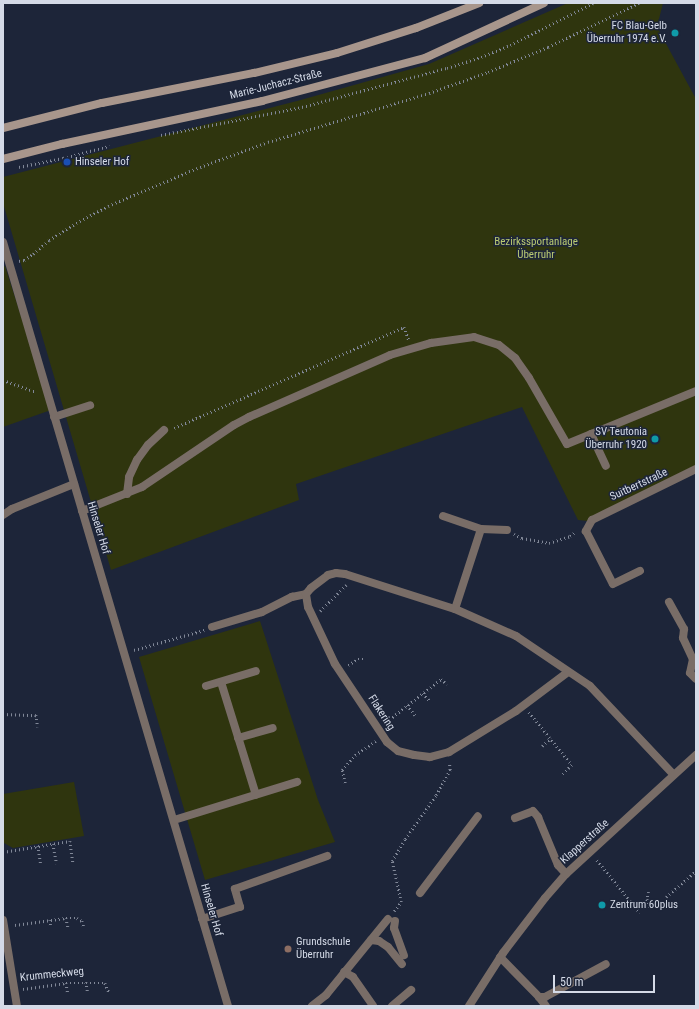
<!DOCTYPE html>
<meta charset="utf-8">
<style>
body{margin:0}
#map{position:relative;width:699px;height:1009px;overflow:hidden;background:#1d2539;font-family:"Roboto Condensed",sans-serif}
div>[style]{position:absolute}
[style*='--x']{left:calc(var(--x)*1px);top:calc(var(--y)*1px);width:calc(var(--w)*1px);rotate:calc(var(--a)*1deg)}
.green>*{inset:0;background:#2f350e}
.path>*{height:2.5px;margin-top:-1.25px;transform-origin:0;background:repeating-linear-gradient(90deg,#818898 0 1px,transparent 0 4px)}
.service>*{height:8px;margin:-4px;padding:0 4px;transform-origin:4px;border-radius:4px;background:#796d67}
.minor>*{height:8px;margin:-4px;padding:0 4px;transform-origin:4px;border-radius:4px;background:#796d67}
.tertiary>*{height:8px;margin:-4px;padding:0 4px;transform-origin:4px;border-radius:4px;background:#796d67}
.secondary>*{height:8px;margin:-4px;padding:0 4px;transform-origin:4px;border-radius:4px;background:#a8968c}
.dots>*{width:11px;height:11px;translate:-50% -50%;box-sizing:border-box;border:2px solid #1d2539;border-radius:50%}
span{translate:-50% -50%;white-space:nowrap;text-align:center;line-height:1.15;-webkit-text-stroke:3px #1d2539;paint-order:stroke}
.poi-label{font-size:11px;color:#d4dae7}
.right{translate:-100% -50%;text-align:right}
.left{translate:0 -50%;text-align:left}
.street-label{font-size:11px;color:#d4dae7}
.park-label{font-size:11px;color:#baca71}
.frame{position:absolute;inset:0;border:4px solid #d4dae7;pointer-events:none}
.scale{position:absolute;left:553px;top:975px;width:102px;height:18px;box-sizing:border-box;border:2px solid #d4dae7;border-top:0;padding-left:5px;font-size:12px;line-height:14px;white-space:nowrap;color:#d4dae7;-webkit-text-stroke:3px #1d2539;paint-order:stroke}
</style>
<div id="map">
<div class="green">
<i style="clip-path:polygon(568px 3px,663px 3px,657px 27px,696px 99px,696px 465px,588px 521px,578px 520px,522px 407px,296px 484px,299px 500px,111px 570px,3px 203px,3px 177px,297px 101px,429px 64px)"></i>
<i style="clip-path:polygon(5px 266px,51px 410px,3px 427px,3px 267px)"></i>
<i style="clip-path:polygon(260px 621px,318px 800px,335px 842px,205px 880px,139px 657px)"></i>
<i style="clip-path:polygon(74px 782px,84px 836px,13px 848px,4px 843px,3px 794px)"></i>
</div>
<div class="path">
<i style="--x:161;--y:135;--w:144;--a:-11.2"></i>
<i style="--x:302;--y:107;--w:150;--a:-15.1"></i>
<i style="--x:447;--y:68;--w:36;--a:-18"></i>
<i style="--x:481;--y:57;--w:31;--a:-22"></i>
<i style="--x:510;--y:45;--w:93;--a:-26.8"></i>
<i style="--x:19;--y:167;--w:45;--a:-11.6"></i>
<i style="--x:63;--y:158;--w:48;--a:-14.6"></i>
<i style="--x:19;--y:261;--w:5;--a:-11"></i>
<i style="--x:24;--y:260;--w:11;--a:-34"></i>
<i style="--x:33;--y:254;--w:21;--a:-41"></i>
<i style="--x:49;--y:240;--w:32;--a:-32"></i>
<i style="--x:76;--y:223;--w:36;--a:-28"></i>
<i style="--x:108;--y:206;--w:100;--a:-23"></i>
<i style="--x:200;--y:167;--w:72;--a:-20.2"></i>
<i style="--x:268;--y:142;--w:168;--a:-16.9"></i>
<i style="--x:429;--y:93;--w:63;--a:-19.6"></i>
<i style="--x:488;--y:72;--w:65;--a:-22.6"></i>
<i style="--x:548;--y:47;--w:101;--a:-25.8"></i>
<i style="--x:3;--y:380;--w:35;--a:20"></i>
<i style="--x:174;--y:428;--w:251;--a:-23.7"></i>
<i style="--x:404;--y:327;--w:14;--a:69"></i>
<i style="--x:514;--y:534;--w:9;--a:27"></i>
<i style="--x:522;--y:538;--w:27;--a:10"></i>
<i style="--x:549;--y:543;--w:22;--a:-18"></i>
<i style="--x:570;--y:536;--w:6;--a:-39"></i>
<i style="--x:320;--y:611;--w:37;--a:-45"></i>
<i style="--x:134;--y:650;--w:73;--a:-15.9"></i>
<i style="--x:348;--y:665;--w:12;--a:-31"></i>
<i style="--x:358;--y:659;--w:8;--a:0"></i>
<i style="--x:423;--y:693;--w:11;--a:49"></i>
<i style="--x:407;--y:705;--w:13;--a:51"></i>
<i style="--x:529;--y:712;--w:68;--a:50.9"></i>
<i style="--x:572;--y:765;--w:13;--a:135"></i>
<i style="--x:3;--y:714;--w:33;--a:2"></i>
<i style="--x:36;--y:715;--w:12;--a:81"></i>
<i style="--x:386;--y:722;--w:70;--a:-38"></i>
<i style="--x:441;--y:679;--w:8;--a:40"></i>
<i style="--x:542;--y:746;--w:12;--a:-42"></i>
<i style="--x:345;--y:783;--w:13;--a:-103"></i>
<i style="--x:342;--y:770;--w:20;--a:-49"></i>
<i style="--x:355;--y:755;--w:25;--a:-34"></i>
<i style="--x:53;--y:844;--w:20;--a:79"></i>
<i style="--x:38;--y:846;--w:18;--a:81"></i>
<i style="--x:3;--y:852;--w:68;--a:-9.3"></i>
<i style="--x:70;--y:841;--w:22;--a:82"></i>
<i style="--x:597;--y:860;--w:68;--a:50.9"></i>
<i style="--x:649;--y:892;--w:7;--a:106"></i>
<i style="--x:647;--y:899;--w:9;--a:69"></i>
<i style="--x:666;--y:897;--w:40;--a:-41"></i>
<i style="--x:394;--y:911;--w:11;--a:-52"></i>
<i style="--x:401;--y:902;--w:42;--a:-102.4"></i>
<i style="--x:392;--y:861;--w:26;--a:-59"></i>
<i style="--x:405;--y:839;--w:54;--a:-54.8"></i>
<i style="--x:436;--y:795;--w:29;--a:-61"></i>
<i style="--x:450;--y:770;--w:8;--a:-97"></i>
<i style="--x:66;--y:918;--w:9;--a:77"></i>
<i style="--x:50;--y:920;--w:7;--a:82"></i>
<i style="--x:15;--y:925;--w:51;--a:-7.8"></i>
<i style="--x:66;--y:918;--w:11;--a:0"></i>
<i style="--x:77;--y:918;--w:6;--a:31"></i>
<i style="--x:82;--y:921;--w:6;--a:72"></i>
<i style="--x:86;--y:982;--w:11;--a:80"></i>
<i style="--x:66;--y:983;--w:10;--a:79"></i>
<i style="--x:23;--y:989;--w:43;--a:-7.9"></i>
<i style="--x:66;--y:983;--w:39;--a:0"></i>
<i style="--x:105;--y:983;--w:10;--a:66"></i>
</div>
<div class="service">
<i style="--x:54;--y:417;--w:38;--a:-18"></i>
<i style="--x:591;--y:434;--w:35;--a:65"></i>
<i style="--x:127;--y:494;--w:17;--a:-83"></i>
<i style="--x:129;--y:477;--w:19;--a:-65"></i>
<i style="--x:137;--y:460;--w:19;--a:-54"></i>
<i style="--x:148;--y:445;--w:22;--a:-43"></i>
<i style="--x:82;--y:511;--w:65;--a:-21.8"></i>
<i style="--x:142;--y:487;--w:111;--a:-34"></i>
<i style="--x:234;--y:425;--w:17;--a:-28"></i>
<i style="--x:249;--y:417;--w:154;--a:-23.7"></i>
<i style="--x:390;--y:355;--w:43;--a:-16.3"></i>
<i style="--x:431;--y:343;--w:43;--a:-7.9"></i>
<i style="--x:474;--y:337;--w:26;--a:18"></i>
<i style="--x:499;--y:345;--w:21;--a:39"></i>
<i style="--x:515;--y:358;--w:24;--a:55"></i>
<i style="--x:529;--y:378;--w:76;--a:60.1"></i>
<i style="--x:567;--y:444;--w:139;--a:-22.3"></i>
<i style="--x:592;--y:520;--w:13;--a:119"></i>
<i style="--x:586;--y:531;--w:59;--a:63"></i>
<i style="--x:613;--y:584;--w:30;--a:-26"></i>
<i style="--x:669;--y:602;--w:31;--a:61"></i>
<i style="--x:684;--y:629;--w:9;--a:96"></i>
<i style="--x:683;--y:638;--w:23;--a:65"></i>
<i style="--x:693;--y:659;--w:14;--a:102"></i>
<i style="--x:690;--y:673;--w:8;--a:45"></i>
<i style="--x:212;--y:627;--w:52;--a:-16.7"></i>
<i style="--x:262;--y:612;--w:34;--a:-27"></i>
<i style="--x:292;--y:597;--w:14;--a:-12"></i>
<i style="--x:515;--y:818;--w:19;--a:-21"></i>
<i style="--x:533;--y:811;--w:8;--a:50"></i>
<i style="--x:538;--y:817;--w:52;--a:67.4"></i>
<i style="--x:558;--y:865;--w:12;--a:48"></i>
<i style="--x:420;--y:893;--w:96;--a:-53"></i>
<i style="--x:202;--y:919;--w:40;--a:-18"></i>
<i style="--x:240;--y:907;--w:19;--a:-106"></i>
<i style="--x:235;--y:889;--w:98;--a:-19.7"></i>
<i style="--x:395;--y:921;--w:7;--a:98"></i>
<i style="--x:394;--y:928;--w:29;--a:70"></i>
<i style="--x:371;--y:940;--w:8;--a:7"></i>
<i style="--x:379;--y:941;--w:11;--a:34"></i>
<i style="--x:388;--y:947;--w:22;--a:51"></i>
<i style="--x:344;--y:972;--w:10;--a:29"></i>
<i style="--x:353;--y:977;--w:35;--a:55"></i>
<i style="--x:392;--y:1006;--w:25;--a:-40"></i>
</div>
<div class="minor">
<i style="--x:3;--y:242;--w:796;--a:73.59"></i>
<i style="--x:3;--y:515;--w:11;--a:-34"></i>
<i style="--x:12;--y:509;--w:67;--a:-22"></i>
<i style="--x:443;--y:516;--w:40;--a:18.9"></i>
<i style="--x:481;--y:529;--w:84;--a:108"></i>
<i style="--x:592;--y:520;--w:116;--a:-26.1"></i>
<i style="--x:481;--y:529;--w:26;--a:2"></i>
<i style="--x:568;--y:672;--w:65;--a:143.1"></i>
<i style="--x:516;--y:711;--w:79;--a:148.5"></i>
<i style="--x:449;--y:752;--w:20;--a:165"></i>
<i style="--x:430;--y:757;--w:16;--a:-173"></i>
<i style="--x:414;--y:755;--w:16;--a:-166"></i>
<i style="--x:398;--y:751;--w:14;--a:-141"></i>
<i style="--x:387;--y:742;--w:94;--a:-123.7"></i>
<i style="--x:335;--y:664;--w:63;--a:-115.3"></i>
<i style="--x:308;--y:607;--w:13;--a:-99"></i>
<i style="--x:306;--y:594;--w:8;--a:-50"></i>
<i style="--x:311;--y:588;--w:21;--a:-37"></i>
<i style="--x:328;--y:575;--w:8;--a:-14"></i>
<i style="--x:336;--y:573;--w:9;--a:6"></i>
<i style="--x:345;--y:574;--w:115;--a:17.7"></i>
<i style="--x:455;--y:609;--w:67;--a:23.9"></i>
<i style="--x:516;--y:636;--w:89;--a:34"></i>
<i style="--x:590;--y:686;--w:121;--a:46.7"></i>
<i style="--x:221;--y:682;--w:118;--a:72.8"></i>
<i style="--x:206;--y:686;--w:52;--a:-16.7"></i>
<i style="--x:238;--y:738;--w:36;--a:-16"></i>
<i style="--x:174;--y:820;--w:129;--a:-17.2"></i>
<i style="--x:3;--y:920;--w:87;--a:80.8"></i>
<i style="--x:500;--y:957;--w:56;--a:45.7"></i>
<i style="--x:539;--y:997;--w:6;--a:0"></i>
<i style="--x:545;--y:997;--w:69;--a:-28.4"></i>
<i style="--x:539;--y:997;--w:11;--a:52"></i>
<i style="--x:312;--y:1006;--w:18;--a:-38"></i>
<i style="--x:326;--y:995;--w:98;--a:-50.8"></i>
</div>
<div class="tertiary">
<i style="--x:469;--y:1006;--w:63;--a:-57.3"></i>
<i style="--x:503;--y:953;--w:69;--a:-52.6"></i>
<i style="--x:545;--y:898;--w:32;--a:-49"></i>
<i style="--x:566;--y:874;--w:176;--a:-42.5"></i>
</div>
<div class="secondary">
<i style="--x:3;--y:128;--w:102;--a:-14.2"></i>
<i style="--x:102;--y:103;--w:155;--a:-11.2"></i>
<i style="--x:254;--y:73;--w:85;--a:-13.5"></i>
<i style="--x:337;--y:53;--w:83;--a:-17.6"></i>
<i style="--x:416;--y:28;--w:68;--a:-21.6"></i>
<i style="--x:3;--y:159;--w:61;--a:-14.3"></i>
<i style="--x:62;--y:144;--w:205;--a:-12.1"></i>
<i style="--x:262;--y:101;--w:169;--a:-14.8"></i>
<i style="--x:425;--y:58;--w:131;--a:-24.8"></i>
</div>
<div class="dots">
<i style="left:675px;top:33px;background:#0f9aa8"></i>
<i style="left:67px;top:162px;background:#1a4fb4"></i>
<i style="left:655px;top:439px;background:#0f9aa8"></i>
<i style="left:602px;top:905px;background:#0f9aa8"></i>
<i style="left:288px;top:949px;background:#8d6e63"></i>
</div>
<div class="poi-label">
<span class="right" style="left:667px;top:33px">FC Blau-Gelb<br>Überruhr 1974 e.V.</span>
<span class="left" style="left:75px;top:162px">Hinseler Hof</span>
<span class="right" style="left:647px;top:439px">SV Teutonia<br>Überruhr 1920</span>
<span class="left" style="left:610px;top:905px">Zentrum 60plus</span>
<span class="left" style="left:296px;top:949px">Grundschule<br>Überruhr</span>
</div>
<div class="street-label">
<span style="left:276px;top:85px;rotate:-14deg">Marie-Juchacz-Straße</span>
<span style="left:639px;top:485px;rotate:-25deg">Suitbertstraße</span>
<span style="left:98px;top:528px;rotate:73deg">Hinseler Hof</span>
<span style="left:381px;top:713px;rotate:57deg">Flakering</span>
<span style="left:585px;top:842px;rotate:-42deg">Klapperstraße</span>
<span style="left:211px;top:910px;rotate:74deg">Hinseler Hof</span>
<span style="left:52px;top:975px;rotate:-6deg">Krummeckweg</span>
</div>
<div class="park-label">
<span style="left:536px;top:249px">Bezirkssportanlage<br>Überruhr</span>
</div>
<div class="frame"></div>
<div class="scale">50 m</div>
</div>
